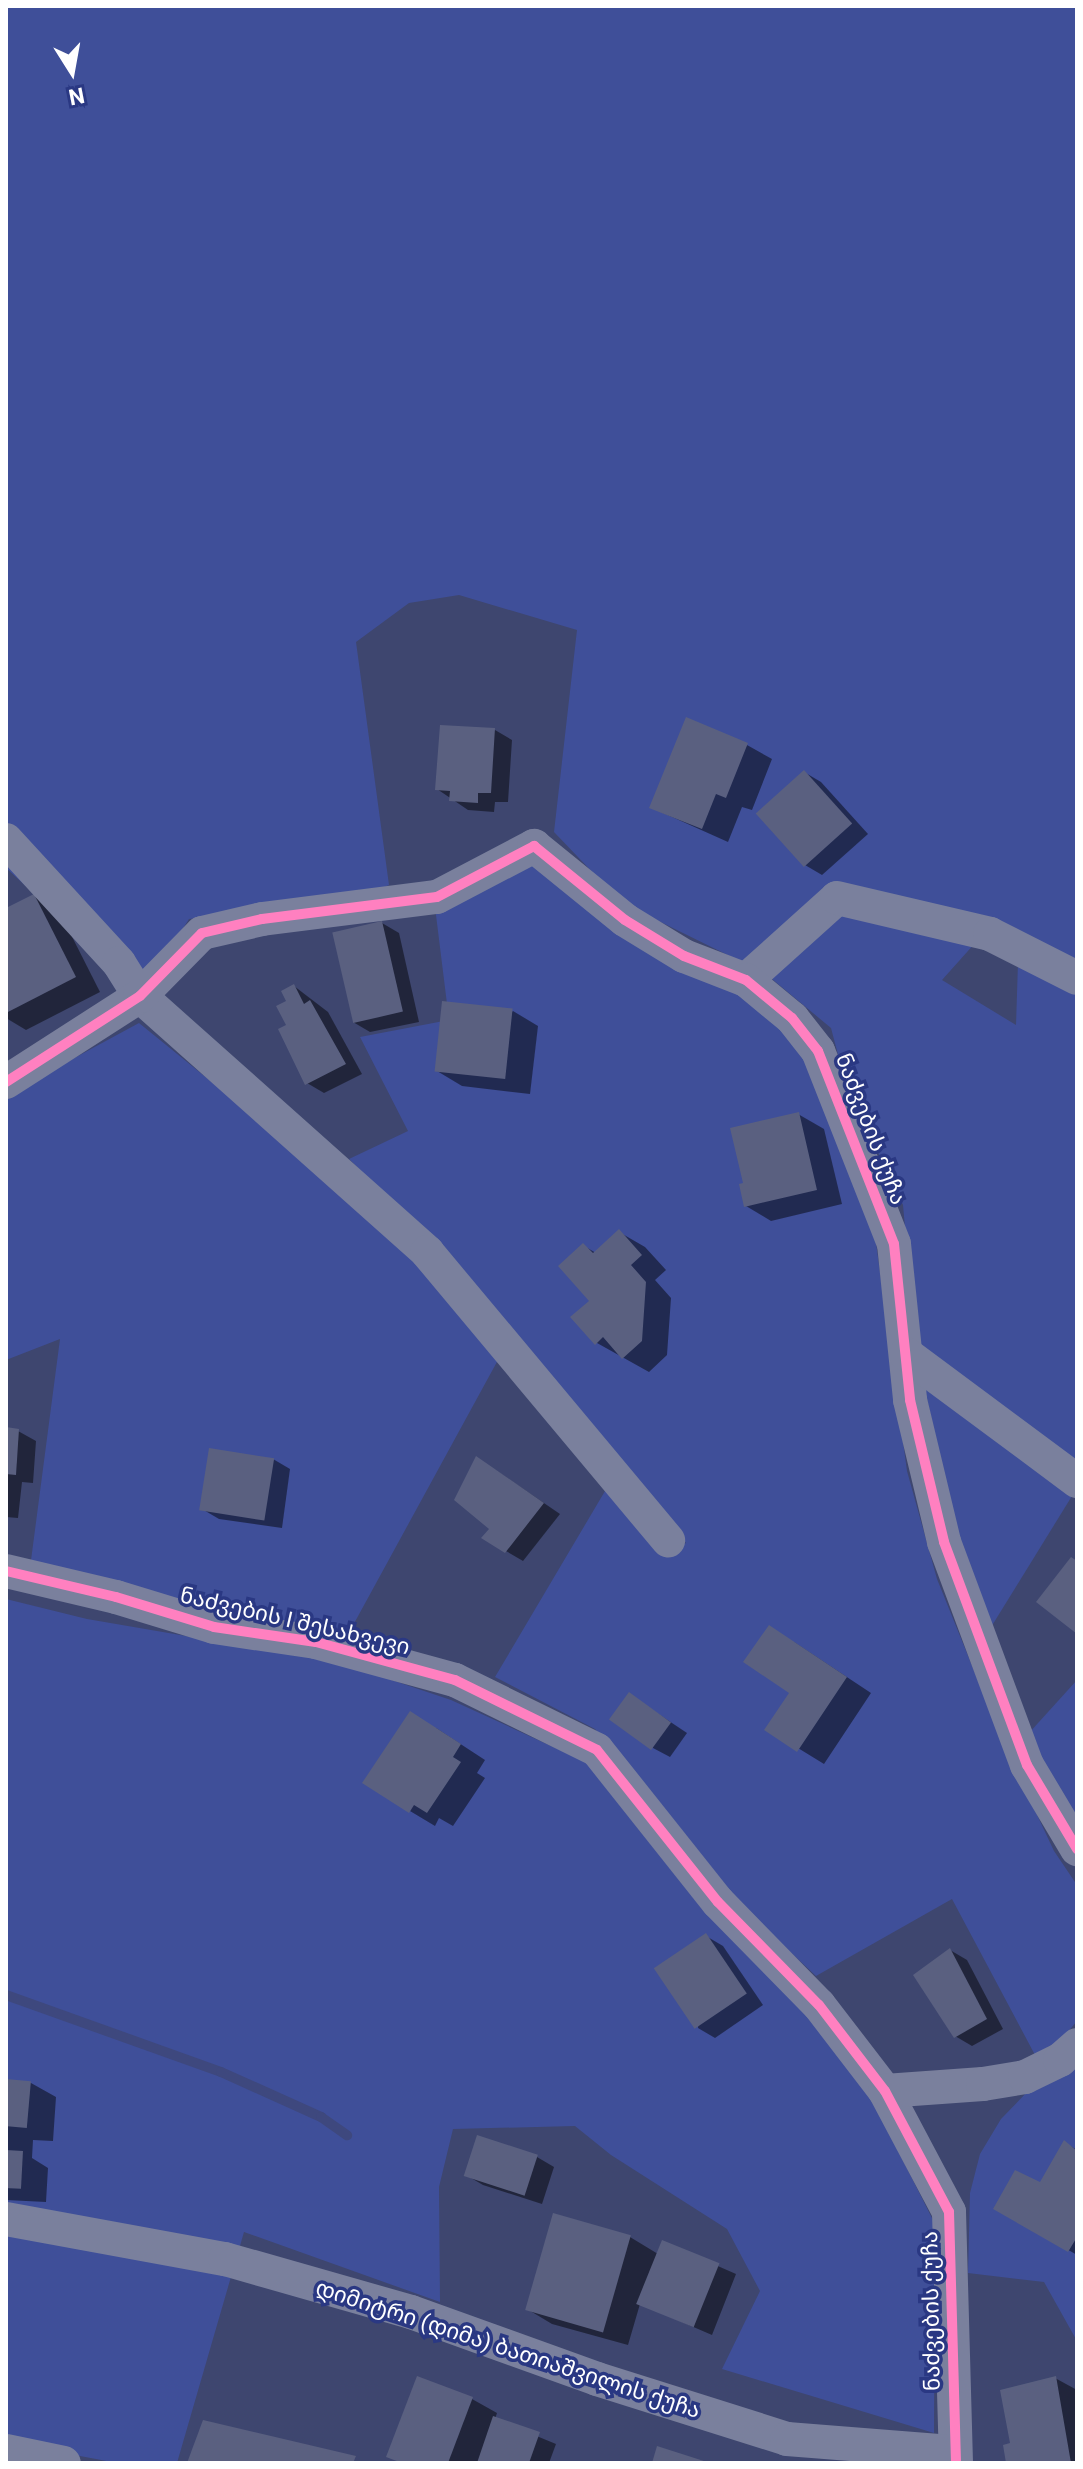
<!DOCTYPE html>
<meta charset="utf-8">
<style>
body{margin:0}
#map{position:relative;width:1083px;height:2469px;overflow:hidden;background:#3e466f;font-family:Roboto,"Noto Sans Georgian",sans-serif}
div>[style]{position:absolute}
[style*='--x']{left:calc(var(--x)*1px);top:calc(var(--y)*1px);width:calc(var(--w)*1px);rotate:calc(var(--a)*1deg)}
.green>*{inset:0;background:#3f4f99}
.shadow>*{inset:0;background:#0007}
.stream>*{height:10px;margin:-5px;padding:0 5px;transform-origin:5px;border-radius:5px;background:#3e487e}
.building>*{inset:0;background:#5a6080;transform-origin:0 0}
.street>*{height:34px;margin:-17px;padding:0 17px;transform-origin:17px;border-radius:17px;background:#7a809d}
.cycleway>*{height:10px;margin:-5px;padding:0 5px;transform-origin:5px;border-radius:5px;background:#ff80c0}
span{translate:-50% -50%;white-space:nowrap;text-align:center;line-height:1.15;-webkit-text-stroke:7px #2a3883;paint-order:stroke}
.street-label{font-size:22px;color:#fff}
.frame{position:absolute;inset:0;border:8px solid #fff;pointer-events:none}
.north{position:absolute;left:32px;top:32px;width:80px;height:80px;-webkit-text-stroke:6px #2a3883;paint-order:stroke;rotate:169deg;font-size:22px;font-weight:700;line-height:32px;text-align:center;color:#fff}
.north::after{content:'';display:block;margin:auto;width:28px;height:36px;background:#fff;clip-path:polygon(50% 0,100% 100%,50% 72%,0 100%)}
</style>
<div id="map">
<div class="green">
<i style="clip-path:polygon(6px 6px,1077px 6px,1077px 966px,826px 892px,748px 965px,622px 903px,554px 832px,577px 630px,459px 595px,409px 603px,356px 642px,389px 885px,360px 898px,189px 919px,151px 979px,75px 931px,6px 868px)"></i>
<i style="clip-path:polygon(532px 862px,737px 993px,792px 1036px,807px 1062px,874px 1228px,907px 1471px,937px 1579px,1002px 1740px,1054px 1851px,1077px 1885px,1077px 2021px,1062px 2039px,1035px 2055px,952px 1899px,816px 1976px,729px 1895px,595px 1729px,495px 1677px,608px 1486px,665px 1553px,686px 1543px,426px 1235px,349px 1159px,408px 1131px,360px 1037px,449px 1020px,435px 907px)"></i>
<i style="clip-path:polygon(838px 911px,976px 942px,942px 980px,1016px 1025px,1018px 962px,1077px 992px,1077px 1466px,916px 1348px,903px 1205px,846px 1085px,831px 1028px,772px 979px)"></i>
<i style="clip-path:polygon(139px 1023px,330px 1178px,424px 1265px,498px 1360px,351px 1629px,297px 1628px,147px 1591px,30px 1568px,60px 1339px,6px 1360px,6px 1095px)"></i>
<i style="clip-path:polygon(922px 1376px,1072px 1496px,988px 1632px,958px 1539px)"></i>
<i style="clip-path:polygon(6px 1599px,87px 1619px,338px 1662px,451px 1700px,586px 1762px,812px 2019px,871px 2097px,935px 2224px,934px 2433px,722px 2369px,760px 2291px,727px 2229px,611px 2155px,575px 2126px,453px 2129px,439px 2187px,440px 2302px,244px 2232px,177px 2463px,117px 2463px,6px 2442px)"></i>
<i style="clip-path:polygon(1077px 1680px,1077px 1826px,1029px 1733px)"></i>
<i style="clip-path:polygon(1077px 2065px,1077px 2341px,1044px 2282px,968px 2273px,970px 2193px,980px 2154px,1001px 2119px,1029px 2090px)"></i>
</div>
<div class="shadow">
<i style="clip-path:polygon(495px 730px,512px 740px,508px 802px,495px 802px,494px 812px,468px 810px,437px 789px)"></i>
<i style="clip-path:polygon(747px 745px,772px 759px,752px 810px,742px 807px,728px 842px,652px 808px)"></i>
<i style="clip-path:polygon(804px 772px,821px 782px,868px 834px,822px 875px,805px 865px)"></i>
<i style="clip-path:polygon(34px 896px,59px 911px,100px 992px,26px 1030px,6px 1018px,6px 910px)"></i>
<i style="clip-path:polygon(382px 923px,399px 933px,419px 1022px,370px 1032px,353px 1022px)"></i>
<i style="clip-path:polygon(294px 986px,328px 1012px,362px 1074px,324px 1093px,307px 1083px,288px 1026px,288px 1001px)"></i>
<i style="clip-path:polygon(513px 1011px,538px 1026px,530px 1094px,462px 1086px,437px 1071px)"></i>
<i style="clip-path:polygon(798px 1114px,824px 1129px,842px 1204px,771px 1221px,746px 1206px)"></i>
<i style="clip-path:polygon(619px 1232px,645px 1247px,666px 1270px,655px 1280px,671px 1298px,667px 1355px,649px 1372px,597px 1343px,584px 1246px,596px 1253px)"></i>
<i style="clip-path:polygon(6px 1429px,18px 1431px,36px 1441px,33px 1483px,22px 1482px,18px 1518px,6px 1517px)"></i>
<i style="clip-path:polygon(273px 1459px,290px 1469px,282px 1528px,219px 1519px,202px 1509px)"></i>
<i style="clip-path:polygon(494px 1469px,560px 1514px,523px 1561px,506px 1551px,492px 1529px)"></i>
<i style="clip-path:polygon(794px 1642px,871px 1693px,824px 1764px,767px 1729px,792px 1693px)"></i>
<i style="clip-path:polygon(630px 1695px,687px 1733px,670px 1757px,653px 1748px)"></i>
<i style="clip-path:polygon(436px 1728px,485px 1760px,477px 1773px,485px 1778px,453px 1826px,439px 1818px,435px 1826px,410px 1811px)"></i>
<i style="clip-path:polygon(706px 1936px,723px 1946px,763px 2005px,715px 2038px,698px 2028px)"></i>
<i style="clip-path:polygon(950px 1950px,967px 1960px,1003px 2029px,972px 2046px,955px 2036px)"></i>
<i style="clip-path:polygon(6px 2081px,31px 2083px,56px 2097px,53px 2141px,33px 2140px,32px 2158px,48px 2168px,46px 2202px,6px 2200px)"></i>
<i style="clip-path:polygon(1065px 2143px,1077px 2150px,1077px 2255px,996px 2208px,1041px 2185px)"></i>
<i style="clip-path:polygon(537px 2157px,554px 2167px,542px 2204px,483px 2185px,466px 2175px)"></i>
<i style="clip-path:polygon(630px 2237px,658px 2254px,663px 2242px,736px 2274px,712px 2335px,640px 2304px,628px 2345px,552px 2324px,527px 2309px)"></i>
<i style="clip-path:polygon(1055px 2378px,1077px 2390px,1077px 2463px,1009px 2463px,1013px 2444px)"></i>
<i style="clip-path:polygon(472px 2399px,497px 2413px,495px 2419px,556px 2444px,549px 2463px,401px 2463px,389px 2456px)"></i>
</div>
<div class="stream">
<i style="--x:6;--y:1995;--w:228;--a:19.7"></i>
<i style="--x:221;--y:2072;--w:110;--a:24.2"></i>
<i style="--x:321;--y:2117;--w:32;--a:35"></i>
</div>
<div class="building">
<i style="clip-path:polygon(686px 717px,748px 743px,726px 798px,716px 794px,702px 829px,649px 808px)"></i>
<i style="clip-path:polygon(440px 725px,495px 728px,491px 793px,478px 793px,478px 803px,449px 801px,450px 791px,435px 790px)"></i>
<i style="left:804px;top:770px;width:72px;height:65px;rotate:48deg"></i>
<i style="clip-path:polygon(34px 894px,76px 977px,6px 1013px,6px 908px)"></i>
<i style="left:382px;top:921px;width:93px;height:51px;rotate:77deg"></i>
<i style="clip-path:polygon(294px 984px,304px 1004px,310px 1000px,346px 1064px,305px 1085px,278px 1029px,286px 1025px,276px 1006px,286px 1001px,281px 991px)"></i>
<i style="left:442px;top:1001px;width:71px;height:71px;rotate:6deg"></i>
<i style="clip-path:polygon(799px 1112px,817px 1190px,744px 1207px,739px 1184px,743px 1183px,730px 1128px)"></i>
<i style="clip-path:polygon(619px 1229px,642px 1255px,631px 1265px,646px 1282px,642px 1341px,622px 1359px,603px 1337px,595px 1345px,570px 1317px,589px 1301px,558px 1266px,583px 1243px,593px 1253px)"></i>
<i style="clip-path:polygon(6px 1427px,19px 1429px,16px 1475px,6px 1474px)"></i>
<i style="left:209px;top:1448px;width:66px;height:63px;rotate:9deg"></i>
<i style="clip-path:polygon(476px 1456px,544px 1503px,505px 1553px,481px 1538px,489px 1529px,454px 1500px)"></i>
<i style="clip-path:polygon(1071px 1557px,1077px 1561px,1077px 1634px,1036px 1602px)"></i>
<i style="clip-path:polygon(769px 1625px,847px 1677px,797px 1752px,764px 1730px,789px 1693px,743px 1662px)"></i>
<i style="left:629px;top:1692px;width:52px;height:34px;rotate:36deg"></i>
<i style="clip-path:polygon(410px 1711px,461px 1744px,453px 1757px,461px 1762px,427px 1813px,414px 1805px,409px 1813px,362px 1783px)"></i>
<i style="left:706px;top:1933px;width:73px;height:63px;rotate:56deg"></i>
<i style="clip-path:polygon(950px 1948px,987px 2019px,954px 2038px,913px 1975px)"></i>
<i style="left:6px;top:2079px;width:25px;height:47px;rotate:5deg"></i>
<i style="left:477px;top:2135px;width:64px;height:43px;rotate:18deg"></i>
<i style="clip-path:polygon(1064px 2140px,1077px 2151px,1077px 2237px,1068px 2252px,993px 2209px,1015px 2170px,1040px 2182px)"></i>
<i style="left:6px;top:2150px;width:17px;height:38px;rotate:3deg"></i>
<i style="left:553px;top:2213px;width:81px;height:101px;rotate:16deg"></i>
<i style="left:662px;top:2240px;width:62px;height:69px;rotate:22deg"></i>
<i style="clip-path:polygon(417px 2376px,473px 2397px,448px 2463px,402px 2463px,386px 2457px)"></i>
<i style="clip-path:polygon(1056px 2376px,1071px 2463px,1006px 2463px,1003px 2445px,1010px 2443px,1000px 2390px)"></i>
<i style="clip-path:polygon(493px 2416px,540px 2432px,529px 2463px,477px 2463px)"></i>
<i style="clip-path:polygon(203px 2420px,356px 2456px,353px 2463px,187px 2463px)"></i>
<i style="clip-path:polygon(657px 2446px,707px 2462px,707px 2463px,652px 2463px)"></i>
</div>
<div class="street">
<i style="--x:6;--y:840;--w:167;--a:47.4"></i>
<i style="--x:119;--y:963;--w:39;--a:58"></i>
<i style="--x:140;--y:996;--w:385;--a:41.7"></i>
<i style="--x:427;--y:1252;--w:376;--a:50.1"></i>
<i style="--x:746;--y:980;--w:122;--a:-42"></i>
<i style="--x:837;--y:898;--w:157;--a:13.2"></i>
<i style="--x:990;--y:934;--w:97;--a:26.8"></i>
<i style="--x:6;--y:1082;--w:159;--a:-32.7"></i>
<i style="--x:140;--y:996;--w:88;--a:-45.5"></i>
<i style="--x:202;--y:933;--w:62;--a:-13.1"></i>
<i style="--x:262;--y:919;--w:176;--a:-7.2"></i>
<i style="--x:437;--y:897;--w:110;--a:-27.7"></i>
<i style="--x:534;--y:846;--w:117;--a:39.1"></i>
<i style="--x:625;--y:920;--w:69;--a:31.4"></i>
<i style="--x:684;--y:956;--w:66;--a:21.2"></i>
<i style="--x:746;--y:980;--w:60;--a:39.6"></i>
<i style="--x:792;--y:1018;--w:42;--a:51.8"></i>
<i style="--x:818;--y:1051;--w:207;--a:68.5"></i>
<i style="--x:894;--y:1244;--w:157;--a:84.1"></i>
<i style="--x:910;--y:1400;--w:146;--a:76.5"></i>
<i style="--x:944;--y:1542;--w:238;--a:69.6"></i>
<i style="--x:1027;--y:1765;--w:98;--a:59.2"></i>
<i style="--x:906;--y:1354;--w:213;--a:36.6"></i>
<i style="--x:6;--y:1571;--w:113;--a:13.3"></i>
<i style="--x:116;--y:1597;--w:102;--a:17"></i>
<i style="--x:214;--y:1627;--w:103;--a:8.4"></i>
<i style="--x:316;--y:1642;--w:144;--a:15.3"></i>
<i style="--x:455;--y:1680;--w:158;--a:26.2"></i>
<i style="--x:597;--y:1750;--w:194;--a:51.5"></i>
<i style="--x:718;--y:1902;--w:144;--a:45.6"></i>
<i style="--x:819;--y:2005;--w:108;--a:52.5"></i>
<i style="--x:885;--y:2091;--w:137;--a:62.1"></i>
<i style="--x:949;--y:2212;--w:251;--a:88.4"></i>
<i style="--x:885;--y:2091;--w:98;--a:-4.1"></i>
<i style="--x:983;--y:2084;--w:43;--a:-9.5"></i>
<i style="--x:1025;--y:2077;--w:39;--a:-26"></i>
<i style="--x:1060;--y:2060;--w:23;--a:-41"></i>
<i style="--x:6;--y:2219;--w:223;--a:10.4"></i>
<i style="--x:225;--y:2259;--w:193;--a:15.9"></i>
<i style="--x:411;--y:2312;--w:198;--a:19.8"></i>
<i style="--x:597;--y:2379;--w:199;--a:17.5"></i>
<i style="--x:787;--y:2439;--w:168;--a:4.5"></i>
<i style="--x:6;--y:2451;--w:59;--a:11.7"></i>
</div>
<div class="cycleway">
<i style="--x:6;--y:1082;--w:159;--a:-32.7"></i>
<i style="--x:140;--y:996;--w:88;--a:-45.5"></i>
<i style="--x:202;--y:933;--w:62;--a:-13.1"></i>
<i style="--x:262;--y:919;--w:176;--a:-7.2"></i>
<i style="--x:437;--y:897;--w:110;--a:-27.7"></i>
<i style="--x:534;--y:846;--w:117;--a:39.1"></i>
<i style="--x:625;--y:920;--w:69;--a:31.4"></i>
<i style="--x:684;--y:956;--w:66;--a:21.2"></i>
<i style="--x:746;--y:980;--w:60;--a:39.6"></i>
<i style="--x:792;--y:1018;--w:42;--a:51.8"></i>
<i style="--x:818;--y:1051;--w:207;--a:68.5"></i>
<i style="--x:894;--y:1244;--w:157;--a:84.1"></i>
<i style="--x:910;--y:1400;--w:146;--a:76.5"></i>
<i style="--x:944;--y:1542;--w:238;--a:69.6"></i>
<i style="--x:1027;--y:1765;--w:98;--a:59.2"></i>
<i style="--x:6;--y:1571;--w:113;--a:13.3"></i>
<i style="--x:116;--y:1597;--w:102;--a:17"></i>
<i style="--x:214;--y:1627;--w:103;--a:8.4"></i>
<i style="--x:316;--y:1642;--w:144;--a:15.3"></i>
<i style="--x:455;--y:1680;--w:158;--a:26.2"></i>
<i style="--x:597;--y:1750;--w:194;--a:51.5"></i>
<i style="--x:718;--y:1902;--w:144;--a:45.6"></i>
<i style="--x:819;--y:2005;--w:108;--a:52.5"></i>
<i style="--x:885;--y:2091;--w:137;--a:62.1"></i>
<i style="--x:949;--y:2212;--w:251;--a:88.4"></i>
</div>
<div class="street-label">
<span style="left:871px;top:1129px;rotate:69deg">ნაძვების ქუჩა</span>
<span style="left:295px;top:1621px;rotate:13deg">ნაძვების I შესახვევი</span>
<span style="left:931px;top:2311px;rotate:-91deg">ნაძვების ქუჩა</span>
<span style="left:508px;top:2349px;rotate:18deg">დიმიტრი (დიმა) ბათიაშვილის ქუჩა</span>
</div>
<div class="frame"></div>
<div class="north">N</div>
</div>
